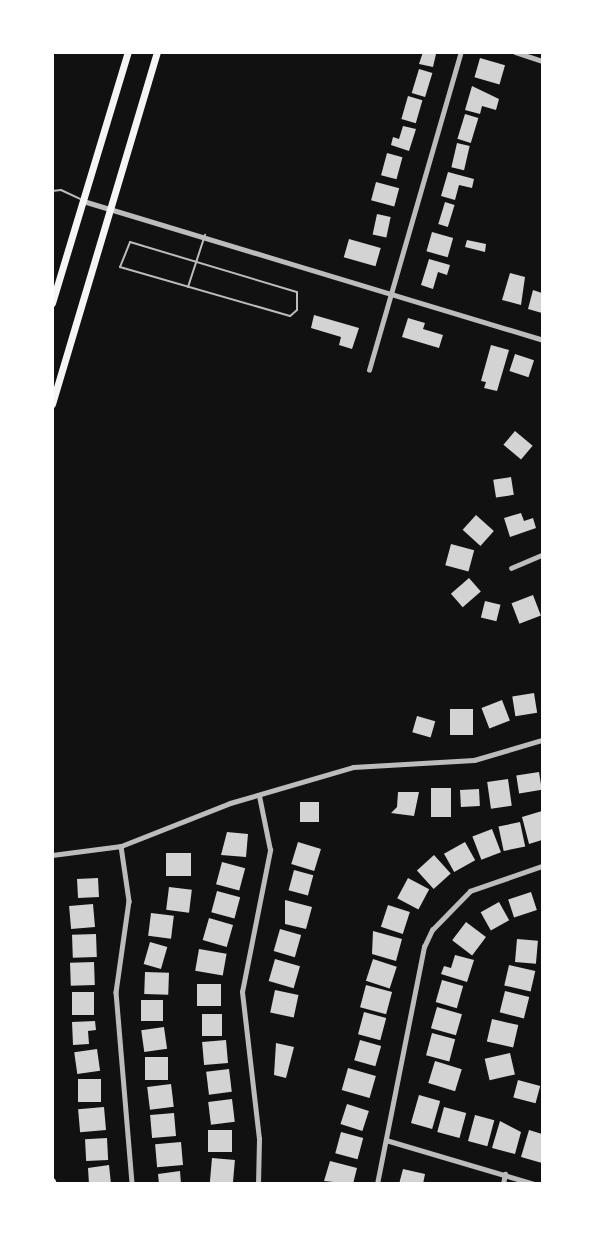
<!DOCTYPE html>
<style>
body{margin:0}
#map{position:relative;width:595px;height:1236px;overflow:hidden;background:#111;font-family:Bitter,serif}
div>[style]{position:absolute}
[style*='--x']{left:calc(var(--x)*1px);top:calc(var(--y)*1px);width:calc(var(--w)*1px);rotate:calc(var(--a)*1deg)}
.building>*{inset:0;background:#d3d3d3;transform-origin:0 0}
.service>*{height:2px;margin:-1px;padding:0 1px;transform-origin:1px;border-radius:1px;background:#bcbcbc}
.minor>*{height:4.5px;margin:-2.25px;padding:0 2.25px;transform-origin:2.25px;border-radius:2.25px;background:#bcbcbc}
.tertiary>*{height:5px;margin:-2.5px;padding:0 2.5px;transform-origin:2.5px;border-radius:2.5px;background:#bcbcbc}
.primary>*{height:7px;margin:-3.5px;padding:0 3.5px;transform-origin:3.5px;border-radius:3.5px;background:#f5f5f5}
span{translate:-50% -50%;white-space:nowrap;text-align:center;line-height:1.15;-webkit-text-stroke:7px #fff;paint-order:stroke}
.frame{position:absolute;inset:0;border:54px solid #fff;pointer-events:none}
</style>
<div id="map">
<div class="building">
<i style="clip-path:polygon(423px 52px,436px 54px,433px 67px,419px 64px)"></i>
<i style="left:480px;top:58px;width:26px;height:20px;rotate:16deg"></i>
<i style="left:419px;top:69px;width:14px;height:25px;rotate:17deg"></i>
<i style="clip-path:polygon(472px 86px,499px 99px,496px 110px,482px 106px,480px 114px,465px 110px)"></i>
<i style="left:408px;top:96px;width:15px;height:24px;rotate:16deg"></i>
<i style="left:465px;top:114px;width:14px;height:26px;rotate:17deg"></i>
<i style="clip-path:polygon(403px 126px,416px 129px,409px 151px,391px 145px,393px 137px,399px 139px)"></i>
<i style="left:457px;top:143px;width:13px;height:25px;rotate:13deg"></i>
<i style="left:387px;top:153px;width:16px;height:23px;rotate:15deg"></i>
<i style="clip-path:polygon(448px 172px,474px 179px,472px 188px,459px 185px,455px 200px,441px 196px)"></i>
<i style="left:376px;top:182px;width:24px;height:19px;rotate:15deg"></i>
<i style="left:445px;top:202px;width:10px;height:23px;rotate:17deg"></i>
<i style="left:377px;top:214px;width:14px;height:21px;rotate:12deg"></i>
<i style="left:432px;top:232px;width:22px;height:20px;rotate:16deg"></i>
<i style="left:349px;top:239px;width:33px;height:19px;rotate:16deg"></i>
<i style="clip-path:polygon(467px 240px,486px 244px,485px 252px,465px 247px)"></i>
<i style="clip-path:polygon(429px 259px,450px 265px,447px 275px,438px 272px,433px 289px,421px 285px)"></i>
<i style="clip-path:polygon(510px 273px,525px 277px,521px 305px,502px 300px)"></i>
<i style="clip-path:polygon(533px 290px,542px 293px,542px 313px,528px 309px)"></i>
<i style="clip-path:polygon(314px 315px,359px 328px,352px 349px,339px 345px,341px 337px,311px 328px)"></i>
<i style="clip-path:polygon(408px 318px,425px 323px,423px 329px,443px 335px,439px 348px,402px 337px)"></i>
<i style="clip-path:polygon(491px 345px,509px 350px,497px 391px,484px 388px,486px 382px,481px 381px)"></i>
<i style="left:515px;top:354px;width:20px;height:18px;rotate:18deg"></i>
<i style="left:515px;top:431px;width:23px;height:18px;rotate:40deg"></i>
<i style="left:511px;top:477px;width:18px;height:18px;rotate:81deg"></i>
<i style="clip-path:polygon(521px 513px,524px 521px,533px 518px,536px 528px,510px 537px,504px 518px)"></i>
<i style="left:476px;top:515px;width:24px;height:20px;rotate:42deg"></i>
<i style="left:451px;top:544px;width:24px;height:22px;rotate:15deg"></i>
<i style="left:469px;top:578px;width:18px;height:24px;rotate:49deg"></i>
<i style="left:533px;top:595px;width:22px;height:23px;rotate:69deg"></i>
<i style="left:485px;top:601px;width:16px;height:17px;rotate:14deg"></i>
<i style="left:534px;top:693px;width:20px;height:22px;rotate:81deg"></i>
<i style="left:502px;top:700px;width:22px;height:22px;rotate:69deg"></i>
<i style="left:450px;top:709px;width:23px;height:26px"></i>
<i style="left:417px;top:716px;width:19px;height:17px;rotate:16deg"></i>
<i style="left:539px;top:772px;width:18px;height:23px;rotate:81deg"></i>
<i style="left:508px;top:779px;width:27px;height:21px;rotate:82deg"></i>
<i style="left:431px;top:788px;width:20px;height:29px"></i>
<i style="left:479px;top:789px;width:17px;height:19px;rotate:87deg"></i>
<i style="clip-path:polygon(398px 792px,419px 792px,414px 816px,391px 813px,397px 807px)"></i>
<i style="left:319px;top:802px;width:20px;height:19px;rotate:90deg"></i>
<i style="clip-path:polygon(542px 811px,542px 840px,529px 844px,522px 817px)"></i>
<i style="left:520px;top:822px;width:25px;height:22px;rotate:78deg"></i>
<i style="left:492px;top:829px;width:25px;height:21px;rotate:69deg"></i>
<i style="clip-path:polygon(227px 832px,248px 834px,246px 857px,221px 855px)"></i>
<i style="left:298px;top:842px;width:24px;height:23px;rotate:17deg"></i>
<i style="left:465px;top:842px;width:21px;height:24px;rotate:61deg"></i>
<i style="left:191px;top:853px;width:23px;height:25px;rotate:90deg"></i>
<i style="left:434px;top:855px;width:25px;height:23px;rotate:48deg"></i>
<i style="left:222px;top:862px;width:24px;height:23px;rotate:15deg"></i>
<i style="left:294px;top:870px;width:20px;height:21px;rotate:15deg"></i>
<i style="left:98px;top:878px;width:19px;height:21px;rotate:87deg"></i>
<i style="left:408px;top:878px;width:24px;height:23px;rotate:28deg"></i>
<i style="left:169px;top:887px;width:23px;height:23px;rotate:7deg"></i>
<i style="left:217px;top:891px;width:24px;height:22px;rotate:15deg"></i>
<i style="left:531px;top:892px;width:19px;height:24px;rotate:72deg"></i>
<i style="clip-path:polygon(285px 900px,312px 907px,306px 929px,285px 924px)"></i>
<i style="left:499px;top:902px;width:21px;height:21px;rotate:61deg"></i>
<i style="left:93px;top:904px;width:23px;height:24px;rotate:85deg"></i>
<i style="left:388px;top:905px;width:23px;height:23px;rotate:18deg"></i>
<i style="left:151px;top:913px;width:23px;height:23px;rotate:7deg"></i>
<i style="left:209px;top:918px;width:25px;height:23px;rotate:16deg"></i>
<i style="left:466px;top:922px;width:25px;height:23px;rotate:37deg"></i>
<i style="left:280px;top:929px;width:22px;height:23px;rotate:16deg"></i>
<i style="clip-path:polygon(373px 931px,402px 939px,396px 961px,372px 954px)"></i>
<i style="left:96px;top:934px;width:23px;height:24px;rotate:88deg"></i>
<i style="left:517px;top:939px;width:21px;height:23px;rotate:5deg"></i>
<i style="left:150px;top:942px;width:18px;height:23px;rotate:16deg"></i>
<i style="left:199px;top:949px;width:28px;height:22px;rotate:10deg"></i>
<i style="clip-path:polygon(455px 955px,474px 960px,467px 982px,441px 974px,444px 966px,451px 968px)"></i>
<i style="left:275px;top:959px;width:26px;height:23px;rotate:16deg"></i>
<i style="left:373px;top:959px;width:25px;height:23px;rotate:18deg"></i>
<i style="left:94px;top:962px;width:23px;height:24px;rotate:88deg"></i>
<i style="left:509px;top:965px;width:27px;height:21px;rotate:13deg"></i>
<i style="left:145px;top:972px;width:24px;height:22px;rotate:2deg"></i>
<i style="left:442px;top:980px;width:22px;height:23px;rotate:16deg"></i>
<i style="left:197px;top:984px;width:24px;height:22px"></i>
<i style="left:366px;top:985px;width:27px;height:23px;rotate:15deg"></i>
<i style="left:275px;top:990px;width:24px;height:23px;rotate:12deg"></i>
<i style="left:505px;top:991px;width:25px;height:22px;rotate:14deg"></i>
<i style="left:94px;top:992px;width:23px;height:22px;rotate:90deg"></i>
<i style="left:163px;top:1000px;width:21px;height:22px;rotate:90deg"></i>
<i style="left:437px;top:1007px;width:26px;height:22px;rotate:16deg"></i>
<i style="left:364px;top:1012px;width:23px;height:23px;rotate:15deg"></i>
<i style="left:202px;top:1014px;width:20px;height:22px"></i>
<i style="left:492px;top:1019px;width:27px;height:23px;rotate:13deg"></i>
<i style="clip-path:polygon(95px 1021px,96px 1030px,88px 1031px,89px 1044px,73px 1045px,72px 1022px)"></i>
<i style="left:164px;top:1027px;width:22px;height:23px;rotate:82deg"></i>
<i style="left:432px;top:1033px;width:24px;height:23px;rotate:15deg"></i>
<i style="left:226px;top:1040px;width:23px;height:24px;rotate:85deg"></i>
<i style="left:360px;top:1040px;width:22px;height:21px;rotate:16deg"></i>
<i style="clip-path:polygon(276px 1043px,294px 1047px,286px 1078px,274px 1075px)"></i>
<i style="left:97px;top:1049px;width:22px;height:23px;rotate:82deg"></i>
<i style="left:510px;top:1053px;width:22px;height:26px;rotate:77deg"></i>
<i style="left:145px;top:1057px;width:23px;height:23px"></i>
<i style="left:435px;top:1061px;width:28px;height:23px;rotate:17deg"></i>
<i style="left:348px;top:1068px;width:29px;height:23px;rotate:16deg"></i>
<i style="left:229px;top:1069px;width:23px;height:23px;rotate:83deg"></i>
<i style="left:78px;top:1079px;width:23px;height:23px"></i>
<i style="left:518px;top:1080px;width:23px;height:18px;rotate:15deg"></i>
<i style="left:171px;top:1084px;width:23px;height:24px;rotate:83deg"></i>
<i style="left:419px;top:1095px;width:22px;height:29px;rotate:16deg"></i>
<i style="left:232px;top:1099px;width:23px;height:24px;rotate:83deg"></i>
<i style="left:347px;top:1104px;width:23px;height:21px;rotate:18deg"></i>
<i style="left:104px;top:1107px;width:23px;height:26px;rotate:85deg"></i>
<i style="left:444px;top:1107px;width:23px;height:26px;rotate:15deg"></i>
<i style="left:174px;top:1113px;width:23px;height:24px;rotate:85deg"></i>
<i style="left:475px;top:1115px;width:20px;height:27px;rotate:15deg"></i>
<i style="clip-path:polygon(500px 1121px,521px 1132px,515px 1154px,492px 1148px)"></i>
<i style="left:232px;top:1130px;width:22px;height:24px;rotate:90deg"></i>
<i style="clip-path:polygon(529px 1130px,542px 1134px,542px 1163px,521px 1157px)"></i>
<i style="left:341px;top:1132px;width:23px;height:22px;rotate:15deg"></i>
<i style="left:107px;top:1138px;width:22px;height:22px;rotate:87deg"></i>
<i style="left:181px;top:1142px;width:23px;height:26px;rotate:85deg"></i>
<i style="left:212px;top:1158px;width:23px;height:24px;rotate:5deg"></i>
<i style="clip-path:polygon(330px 1161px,357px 1168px,353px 1184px,324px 1181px)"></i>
<i style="clip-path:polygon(109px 1165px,111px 1184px,89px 1184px,88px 1168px)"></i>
<i style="clip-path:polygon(403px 1169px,425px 1174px,423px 1184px,399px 1184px)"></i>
<i style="clip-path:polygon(180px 1171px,181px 1184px,159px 1184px,158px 1174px)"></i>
</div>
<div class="service">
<i style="--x:87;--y:52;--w:2;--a:0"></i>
<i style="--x:52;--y:191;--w:9;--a:-6"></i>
<i style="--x:61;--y:190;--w:21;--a:25"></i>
<i style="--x:130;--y:242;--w:174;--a:16.7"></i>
<i style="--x:297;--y:292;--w:18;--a:90"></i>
<i style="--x:297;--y:310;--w:9;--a:139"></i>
<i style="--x:290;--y:316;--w:177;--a:-163.9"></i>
<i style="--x:120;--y:267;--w:27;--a:-68"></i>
<i style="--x:188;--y:287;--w:55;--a:-71.9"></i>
</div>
<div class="minor">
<i style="--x:515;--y:52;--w:28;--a:18"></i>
<i style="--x:369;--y:370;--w:331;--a:-73.9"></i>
<i style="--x:511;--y:568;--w:34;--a:-23"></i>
<i style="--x:121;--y:846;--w:56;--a:81.7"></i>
<i style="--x:129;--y:901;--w:92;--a:98.1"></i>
<i style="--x:116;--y:992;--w:193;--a:85.2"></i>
<i style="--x:386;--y:1140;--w:155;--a:16.5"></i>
<i style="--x:258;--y:1184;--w:45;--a:-88.7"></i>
<i style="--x:259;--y:1139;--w:148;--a:-96.6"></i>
<i style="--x:242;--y:992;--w:145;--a:-78.8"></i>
<i style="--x:270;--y:850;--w:55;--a:-101.5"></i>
<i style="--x:377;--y:1184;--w:242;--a:-78.8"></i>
<i style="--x:424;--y:947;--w:19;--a:-65"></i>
<i style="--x:432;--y:930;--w:54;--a:-45.7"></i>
<i style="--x:470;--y:891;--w:76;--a:-19.1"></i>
<i style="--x:503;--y:1184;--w:10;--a:-79"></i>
</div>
<div class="tertiary">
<i style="--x:83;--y:201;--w:480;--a:16.8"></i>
<i style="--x:52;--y:855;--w:70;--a:-7.4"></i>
<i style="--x:121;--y:846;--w:117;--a:-21.5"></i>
<i style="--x:230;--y:803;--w:128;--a:-16.3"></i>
<i style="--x:353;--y:767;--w:121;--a:-3.3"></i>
<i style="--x:474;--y:760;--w:71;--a:-16.4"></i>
</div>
<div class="primary">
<i style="--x:52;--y:303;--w:262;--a:-73.2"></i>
<i style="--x:52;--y:404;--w:367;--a:-73.4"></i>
<i style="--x:52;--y:1181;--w:3;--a:72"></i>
</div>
<div class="frame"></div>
</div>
